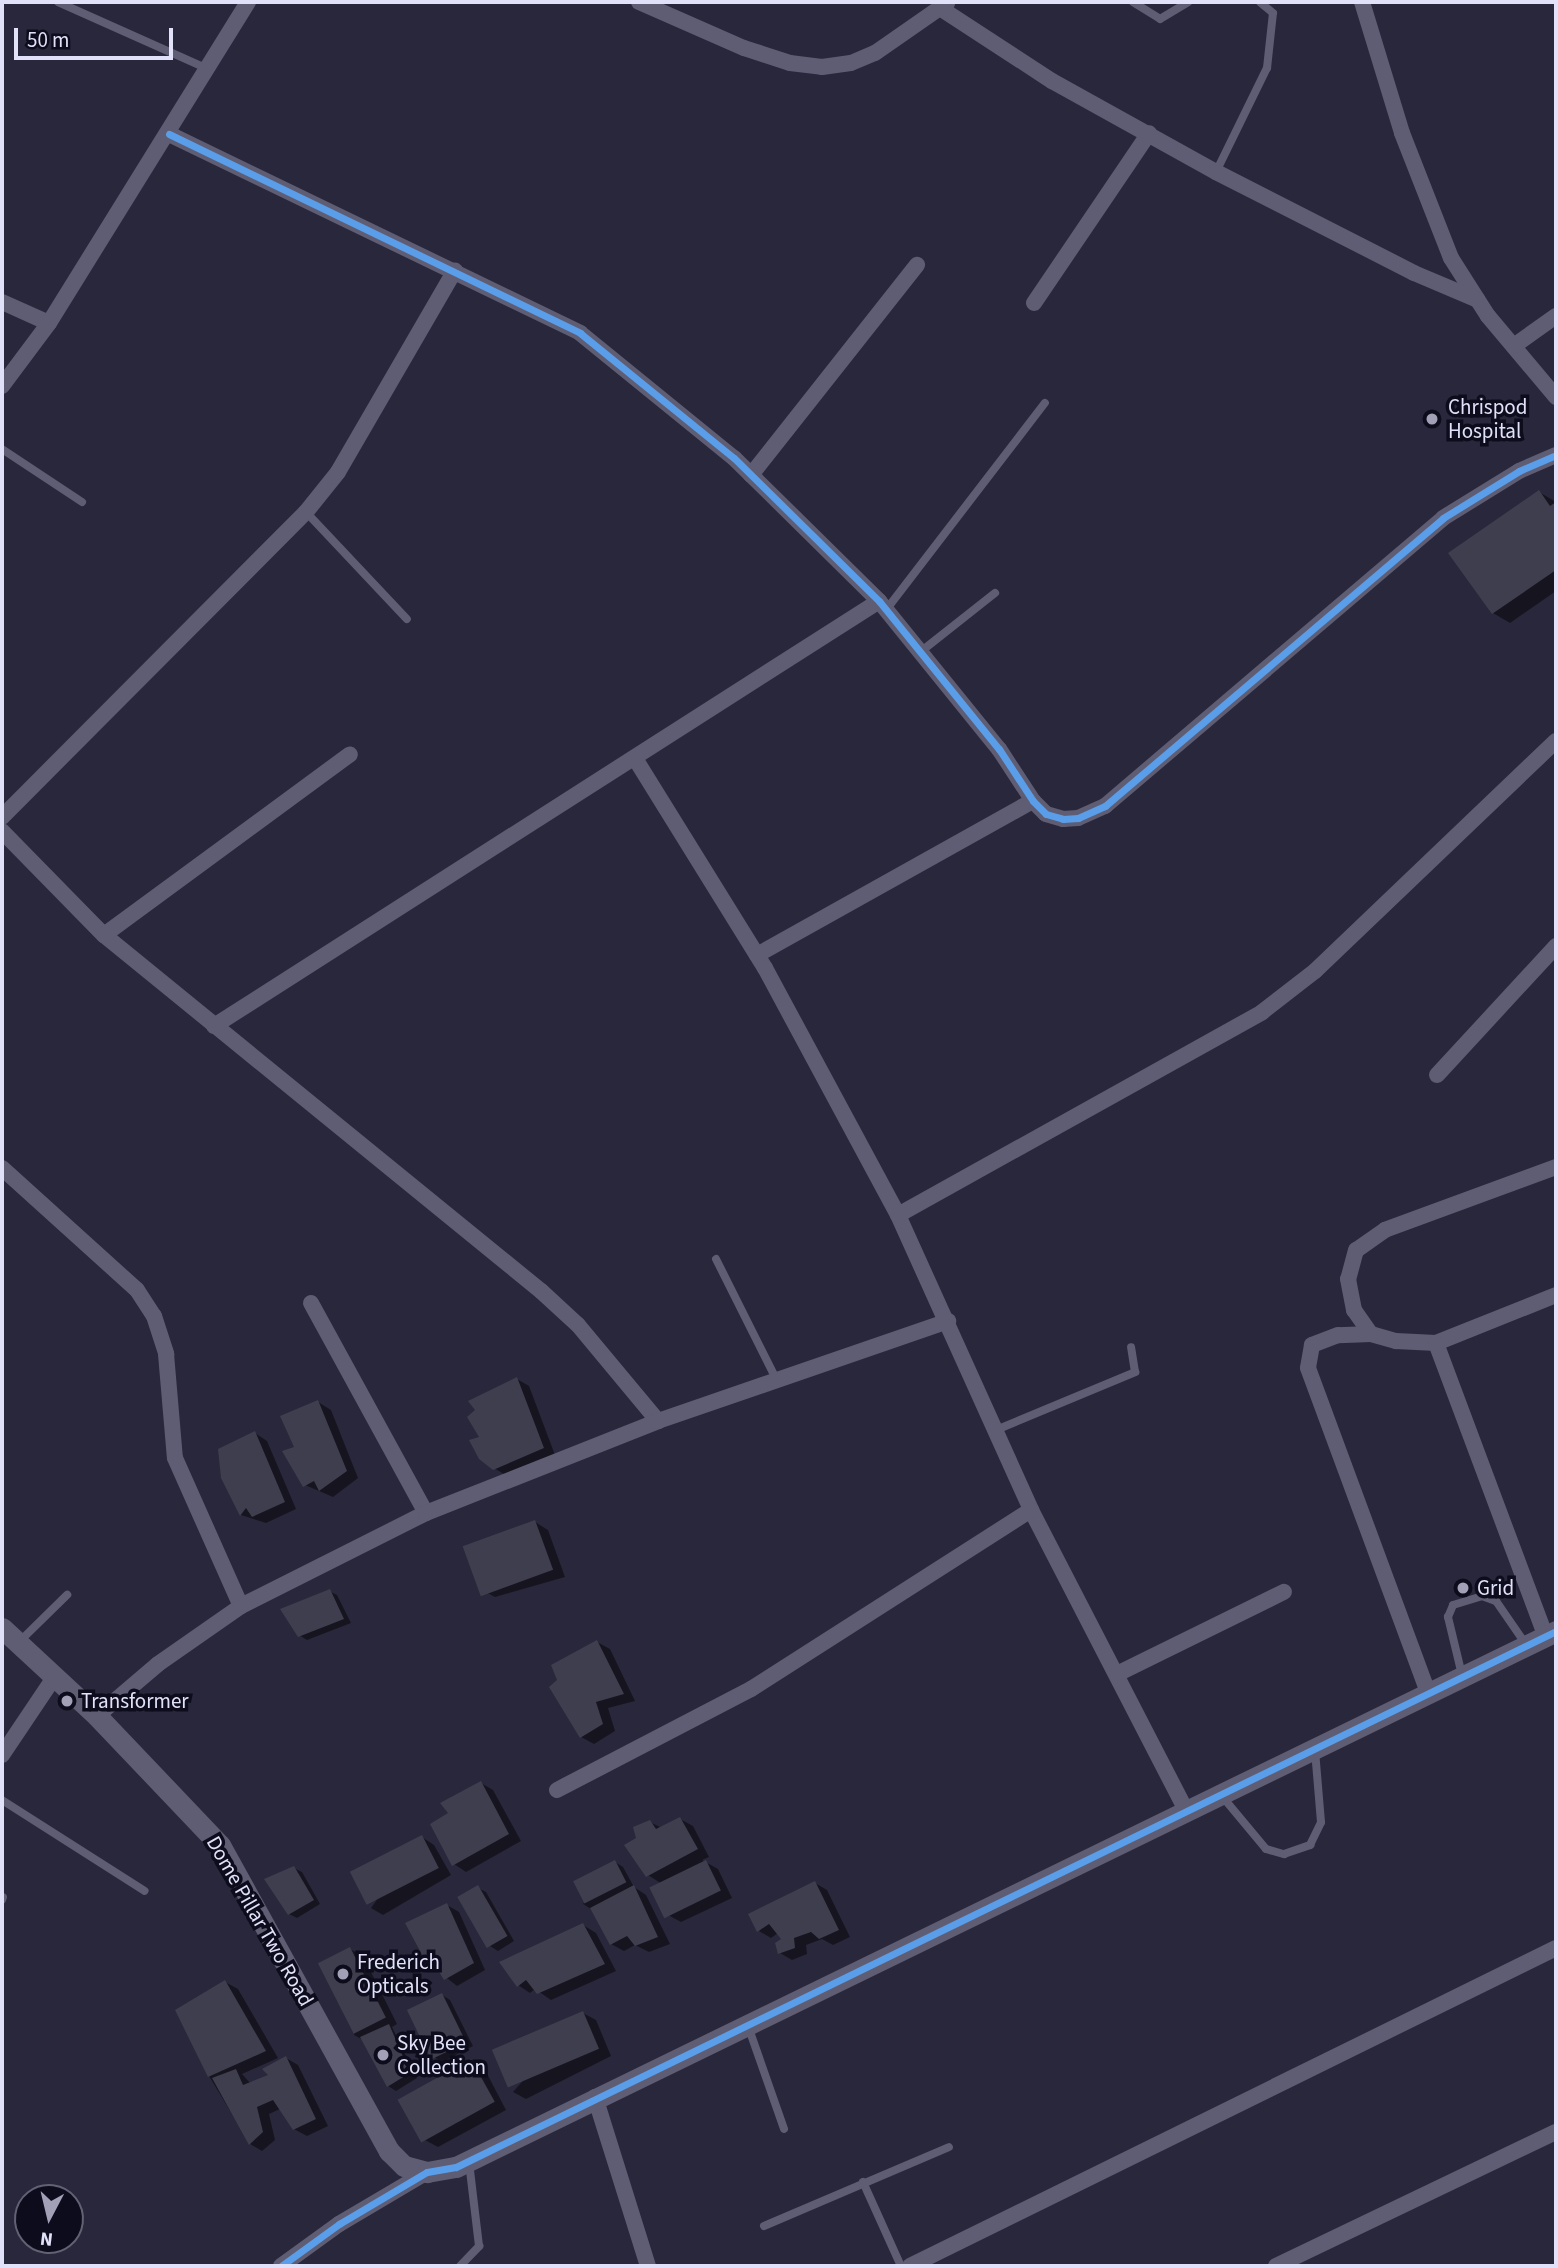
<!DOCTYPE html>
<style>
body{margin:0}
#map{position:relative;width:1558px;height:2268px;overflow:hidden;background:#29273b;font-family:"Source Sans 3",sans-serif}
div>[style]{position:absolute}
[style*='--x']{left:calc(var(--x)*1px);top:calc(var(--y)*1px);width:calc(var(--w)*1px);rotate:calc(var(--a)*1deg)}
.shadow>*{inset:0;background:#0007}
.building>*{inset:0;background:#3f3e4e;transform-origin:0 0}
.service>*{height:8px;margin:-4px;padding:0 4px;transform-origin:4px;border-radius:4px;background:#5f5d73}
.minor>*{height:16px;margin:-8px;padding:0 8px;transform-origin:8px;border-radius:8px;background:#5f5d73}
.tertiary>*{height:21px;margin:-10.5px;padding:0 10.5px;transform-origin:10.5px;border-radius:10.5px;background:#5f5d73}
.cycleway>*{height:7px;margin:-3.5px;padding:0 3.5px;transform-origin:3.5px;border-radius:3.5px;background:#5a9eea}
.dots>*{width:19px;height:19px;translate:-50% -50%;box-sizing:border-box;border:4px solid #0d0c1c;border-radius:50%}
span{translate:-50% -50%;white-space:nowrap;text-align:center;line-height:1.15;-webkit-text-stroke:7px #0d0c1c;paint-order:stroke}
.poi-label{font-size:21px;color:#e1e1f9}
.left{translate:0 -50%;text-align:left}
.street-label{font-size:21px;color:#e1e1f9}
.frame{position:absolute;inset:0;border:4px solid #e1e1f9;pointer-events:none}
.north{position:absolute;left:14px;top:2184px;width:70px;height:70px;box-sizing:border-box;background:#0d0c1c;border:2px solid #626174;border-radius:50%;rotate:187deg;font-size:19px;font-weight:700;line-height:28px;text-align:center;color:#e1e1f9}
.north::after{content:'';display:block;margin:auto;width:24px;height:32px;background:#a1a0b6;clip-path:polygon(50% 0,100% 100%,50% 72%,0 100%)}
.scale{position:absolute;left:14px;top:28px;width:159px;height:32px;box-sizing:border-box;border:4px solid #e1e1f9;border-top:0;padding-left:9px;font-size:21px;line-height:24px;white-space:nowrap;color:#e1e1f9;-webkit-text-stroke:5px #0d0c1c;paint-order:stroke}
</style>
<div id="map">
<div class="shadow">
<i style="clip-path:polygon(1539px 492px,1556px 502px,1556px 591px,1510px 623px,1493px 613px)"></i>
<i style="clip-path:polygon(517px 1379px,529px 1386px,555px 1455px,507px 1476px,494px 1468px,482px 1437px)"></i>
<i style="clip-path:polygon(318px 1402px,331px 1410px,358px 1478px,333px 1497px,305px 1485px,297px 1448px)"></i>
<i style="clip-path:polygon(255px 1433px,267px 1441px,296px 1509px,266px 1523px,241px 1515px,223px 1477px)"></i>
<i style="clip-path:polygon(535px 1522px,548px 1530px,565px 1577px,495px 1597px,482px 1590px)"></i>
<i style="clip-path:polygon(329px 1591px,337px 1595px,351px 1623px,307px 1640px,299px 1635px)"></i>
<i style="clip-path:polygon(597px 1642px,610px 1649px,635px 1701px,608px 1708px,615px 1731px,594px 1744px,581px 1737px)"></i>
<i style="clip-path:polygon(481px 1783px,493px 1790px,521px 1841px,466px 1872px,454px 1864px,451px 1813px)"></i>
<i style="clip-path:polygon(680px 1819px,693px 1826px,709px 1857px,702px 1860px,718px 1869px,732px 1898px,681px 1922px,668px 1915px,662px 1884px,648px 1875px,638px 1839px,650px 1822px,662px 1828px)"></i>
<i style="clip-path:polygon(422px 1837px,434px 1845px,451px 1875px,383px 1915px,371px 1908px)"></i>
<i style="clip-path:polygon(615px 1862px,623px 1867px,634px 1887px,646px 1895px,670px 1944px,649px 1952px,635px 1945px,624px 1951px,611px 1944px,591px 1909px,583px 1904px)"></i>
<i style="clip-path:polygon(294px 1868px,302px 1872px,320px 1904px,297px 1918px,289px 1914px)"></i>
<i style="clip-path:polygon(815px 1883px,827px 1890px,850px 1937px,833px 1945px,822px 1939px,806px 1945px,807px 1954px,792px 1960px,780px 1953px,783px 1940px,778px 1933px,771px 1938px,759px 1931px)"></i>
<i style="clip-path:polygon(478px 1888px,486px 1892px,514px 1941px,498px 1951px,490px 1946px)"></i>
<i style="clip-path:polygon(447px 1905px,459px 1912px,485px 1970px,457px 1986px,428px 1963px,407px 1924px)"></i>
<i style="clip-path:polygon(583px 1925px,596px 1933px,616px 1971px,551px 2000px,535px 1989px,530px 1993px,518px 1985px)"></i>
<i style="clip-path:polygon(350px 1949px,363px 1956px,397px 2024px,392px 2027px,417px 2078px,396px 2091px,388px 2086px,363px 2040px,354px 2035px)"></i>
<i style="clip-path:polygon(225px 1982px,238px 1989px,278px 2058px,242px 2074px,251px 2084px,271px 2076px,286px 2058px,298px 2065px,328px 2126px,307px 2136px,294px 2129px,280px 2109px,269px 2114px,275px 2140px,262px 2151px,250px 2144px,209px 2076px)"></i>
<i style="clip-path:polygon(442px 1995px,450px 2000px,473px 2046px,442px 2062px,434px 2057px)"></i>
<i style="clip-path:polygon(583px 2013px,596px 2020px,611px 2056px,526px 2099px,513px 2092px)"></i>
<i style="clip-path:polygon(471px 2061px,484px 2068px,506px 2110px,438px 2147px,425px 2140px)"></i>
</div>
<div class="building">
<i style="clip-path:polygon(1539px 490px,1550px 506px,1556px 502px,1556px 570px,1492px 614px,1448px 553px)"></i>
<i style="clip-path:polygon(517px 1377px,544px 1448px,493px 1470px,479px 1459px,469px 1440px,479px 1437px,467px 1417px,475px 1410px,468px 1401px)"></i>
<i style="clip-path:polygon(318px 1400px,347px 1471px,319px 1491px,314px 1481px,303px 1487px,282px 1451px,294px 1447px,280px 1416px)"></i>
<i style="clip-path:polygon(255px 1431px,285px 1502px,252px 1517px,246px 1508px,240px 1516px,221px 1478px,218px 1449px)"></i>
<i style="left:535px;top:1520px;width:53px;height:77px;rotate:70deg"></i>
<i style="clip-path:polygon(330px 1589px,344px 1619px,298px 1637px,280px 1609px)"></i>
<i style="clip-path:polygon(597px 1640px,624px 1694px,596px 1702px,603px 1724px,580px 1738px,549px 1687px,557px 1680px,551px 1665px)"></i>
<i style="clip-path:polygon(481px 1781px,509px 1834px,452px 1866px,430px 1824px,448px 1813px,440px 1803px)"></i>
<i style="clip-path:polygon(680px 1817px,698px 1849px,646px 1877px,624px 1845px,636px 1838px,633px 1827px,650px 1820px,656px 1829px)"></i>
<i style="left:422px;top:1835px;width:37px;height:81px;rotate:63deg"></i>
<i style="left:615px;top:1860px;width:25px;height:47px;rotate:63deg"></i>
<i style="left:706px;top:1860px;width:34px;height:63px;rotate:64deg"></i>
<i style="clip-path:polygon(294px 1866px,314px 1900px,288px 1915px,264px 1879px)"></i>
<i style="clip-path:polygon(815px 1881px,839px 1930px,819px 1939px,811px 1932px,794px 1938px,795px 1948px,778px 1954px,775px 1943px,781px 1939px,769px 1924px,757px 1932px,748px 1914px)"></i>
<i style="left:478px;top:1885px;width:59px;height:24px;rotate:60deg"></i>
<i style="clip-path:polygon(634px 1885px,658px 1937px,635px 1946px,627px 1936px,610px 1945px,590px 1908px)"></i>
<i style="clip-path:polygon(447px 1903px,474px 1963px,444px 1980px,432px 1960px,427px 1964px,405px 1923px)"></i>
<i style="clip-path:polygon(583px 1923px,605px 1964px,537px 1994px,526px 1980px,517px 1987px,499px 1962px)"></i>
<i style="left:350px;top:1947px;width:79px;height:36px;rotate:63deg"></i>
<i style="clip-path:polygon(225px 1980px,266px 2051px,208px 2077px,175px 2010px)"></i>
<i style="left:442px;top:1993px;width:55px;height:39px;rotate:64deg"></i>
<i style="left:583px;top:2011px;width:41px;height:99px;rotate:67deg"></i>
<i style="clip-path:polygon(389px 2024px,410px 2073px,387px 2087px,360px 2037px)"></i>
<i style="clip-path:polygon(286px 2056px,316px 2119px,293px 2130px,273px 2100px,257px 2107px,263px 2132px,249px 2145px,212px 2078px,236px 2069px,243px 2085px,268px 2075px,262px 2069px)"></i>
<i style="left:471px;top:2059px;width:49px;height:84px;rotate:61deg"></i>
</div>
<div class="service">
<i style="--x:58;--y:2;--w:164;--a:24.1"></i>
<i style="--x:1133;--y:2;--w:32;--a:32"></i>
<i style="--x:1160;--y:19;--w:33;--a:-31"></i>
<i style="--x:1216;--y:172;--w:116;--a:-63.9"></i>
<i style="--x:1267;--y:68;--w:55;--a:-83.8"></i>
<i style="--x:1273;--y:13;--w:17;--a:-140"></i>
<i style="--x:2;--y:449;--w:96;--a:33.5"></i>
<i style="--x:306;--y:512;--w:147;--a:46.7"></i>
<i style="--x:886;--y:610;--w:261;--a:-52.5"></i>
<i style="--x:919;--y:653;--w:97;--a:-38.3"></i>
<i style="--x:716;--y:1259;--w:136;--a:63.4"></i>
<i style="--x:996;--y:1430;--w:151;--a:-22.6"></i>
<i style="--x:1135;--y:1372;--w:25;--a:-99"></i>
<i style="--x:18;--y:1643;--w:69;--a:-44.4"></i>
<i style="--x:1462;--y:1675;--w:60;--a:-103.6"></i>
<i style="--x:1448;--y:1617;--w:13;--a:-67"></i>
<i style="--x:1453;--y:1605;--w:30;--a:-17"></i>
<i style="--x:1482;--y:1596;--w:15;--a:20"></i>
<i style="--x:1496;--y:1601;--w:51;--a:55.4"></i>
<i style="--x:1221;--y:1795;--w:70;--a:50.2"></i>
<i style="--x:1266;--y:1849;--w:19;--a:16"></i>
<i style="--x:1284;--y:1854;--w:28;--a:-19"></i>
<i style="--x:1310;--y:1845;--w:25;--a:-64"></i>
<i style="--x:1321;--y:1822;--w:71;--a:-94.8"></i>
<i style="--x:2;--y:1800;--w:169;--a:32.5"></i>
<i style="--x:2;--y:1900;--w:3;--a:-72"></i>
<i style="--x:748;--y:2026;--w:109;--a:70.7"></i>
<i style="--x:863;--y:2182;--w:92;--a:65.7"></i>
<i style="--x:764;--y:2226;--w:201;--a:-23.1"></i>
<i style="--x:460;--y:2266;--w:28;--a:-46"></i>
<i style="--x:479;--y:2246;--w:85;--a:-96.8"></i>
</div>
<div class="minor">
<i style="--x:639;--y:2;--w:115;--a:23.7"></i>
<i style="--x:744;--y:48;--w:48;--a:18.1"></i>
<i style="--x:790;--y:63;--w:32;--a:7"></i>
<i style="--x:822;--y:67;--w:29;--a:-8"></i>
<i style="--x:851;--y:63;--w:26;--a:-23"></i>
<i style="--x:875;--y:53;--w:88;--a:-34.8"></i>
<i style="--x:1362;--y:2;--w:137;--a:73"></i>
<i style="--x:1402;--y:133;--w:134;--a:68.6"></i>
<i style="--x:1451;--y:258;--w:69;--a:57.5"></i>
<i style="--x:1488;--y:316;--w:106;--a:50"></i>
<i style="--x:940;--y:8;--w:134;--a:33.1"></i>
<i style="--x:1052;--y:81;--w:188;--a:29"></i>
<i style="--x:1216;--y:172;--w:222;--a:27"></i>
<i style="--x:1414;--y:273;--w:69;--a:22.9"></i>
<i style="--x:169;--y:134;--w:457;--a:25.8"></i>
<i style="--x:580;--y:333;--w:198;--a:39.1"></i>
<i style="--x:734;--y:458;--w:204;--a:44.6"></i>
<i style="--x:879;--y:601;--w:191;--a:51"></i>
<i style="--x:999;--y:749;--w:62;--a:56.8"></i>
<i style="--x:1033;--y:801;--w:18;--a:45"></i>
<i style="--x:1046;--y:814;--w:18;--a:16"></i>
<i style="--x:1063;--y:819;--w:15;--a:-4"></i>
<i style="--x:1078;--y:818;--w:30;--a:-24"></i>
<i style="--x:1105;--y:806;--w:444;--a:-40.4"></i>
<i style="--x:1443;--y:518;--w:89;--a:-31.7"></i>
<i style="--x:1519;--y:471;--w:40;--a:-23.4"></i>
<i style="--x:2;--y:302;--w:51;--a:24.1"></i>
<i style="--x:1034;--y:303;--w:205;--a:-55.9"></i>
<i style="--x:1515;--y:345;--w:50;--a:-35.3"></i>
<i style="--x:2;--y:386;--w:79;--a:-53.3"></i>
<i style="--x:49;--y:323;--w:378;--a:-58.2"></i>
<i style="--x:751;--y:475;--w:268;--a:-51.7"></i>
<i style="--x:636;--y:760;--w:245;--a:58.2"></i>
<i style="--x:765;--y:968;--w:281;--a:61.7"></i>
<i style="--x:898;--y:1215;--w:324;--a:65.7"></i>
<i style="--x:1031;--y:1510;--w:340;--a:62.7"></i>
<i style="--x:2;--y:817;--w:431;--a:-45.1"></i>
<i style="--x:306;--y:512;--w:51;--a:-51.3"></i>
<i style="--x:338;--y:472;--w:233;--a:-59.9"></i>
<i style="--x:2;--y:831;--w:146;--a:45.6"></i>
<i style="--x:104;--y:935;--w:564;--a:39.17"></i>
<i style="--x:541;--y:1291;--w:50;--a:42.6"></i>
<i style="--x:578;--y:1325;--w:125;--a:50.2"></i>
<i style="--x:104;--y:935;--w:305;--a:-36.3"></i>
<i style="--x:757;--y:955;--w:316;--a:-29.2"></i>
<i style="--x:214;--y:1026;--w:789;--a:-32.58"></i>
<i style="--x:1437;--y:1075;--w:176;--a:-47.3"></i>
<i style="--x:1556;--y:1167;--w:182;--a:159.8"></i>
<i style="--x:1385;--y:1230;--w:35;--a:145"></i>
<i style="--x:1356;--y:1250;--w:30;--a:105"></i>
<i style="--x:1348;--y:1279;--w:32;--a:79"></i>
<i style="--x:1354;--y:1310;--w:29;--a:55"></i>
<i style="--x:1371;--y:1334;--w:26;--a:16"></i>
<i style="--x:1396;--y:1341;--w:40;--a:2.9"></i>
<i style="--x:1436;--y:1343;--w:129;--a:-21.8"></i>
<i style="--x:2;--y:1168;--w:182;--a:42.1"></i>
<i style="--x:137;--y:1290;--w:31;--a:57"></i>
<i style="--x:154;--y:1316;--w:40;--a:72"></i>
<i style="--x:166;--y:1354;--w:104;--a:85.1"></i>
<i style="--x:175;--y:1458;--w:162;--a:66"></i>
<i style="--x:898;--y:1215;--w:417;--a:-29.1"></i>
<i style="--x:1262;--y:1012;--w:67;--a:-37.7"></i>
<i style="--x:1315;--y:971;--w:333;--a:-43.7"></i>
<i style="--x:311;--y:1303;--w:239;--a:61.3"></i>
<i style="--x:1371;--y:1334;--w:33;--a:178"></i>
<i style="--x:1338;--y:1335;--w:28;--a:159"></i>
<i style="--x:1312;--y:1345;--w:23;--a:100"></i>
<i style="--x:1308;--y:1368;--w:346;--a:69.7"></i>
<i style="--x:1436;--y:1343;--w:314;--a:69.5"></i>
<i style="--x:1117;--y:1674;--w:186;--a:-26.2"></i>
<i style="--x:97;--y:1716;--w:80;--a:-40.4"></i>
<i style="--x:158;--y:1664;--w:101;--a:-34.9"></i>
<i style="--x:241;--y:1606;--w:207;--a:-26.7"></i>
<i style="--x:426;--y:1513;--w:250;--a:-21.6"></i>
<i style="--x:658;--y:1421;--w:307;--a:-19"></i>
<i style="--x:2;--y:1755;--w:95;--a:-56.1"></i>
<i style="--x:557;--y:1790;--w:219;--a:-27.5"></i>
<i style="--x:751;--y:1689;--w:332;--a:-32.6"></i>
<i style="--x:595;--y:2097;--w:177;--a:72.6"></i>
<i style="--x:281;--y:2266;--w:72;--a:-35.9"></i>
<i style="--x:339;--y:2224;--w:102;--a:-30.6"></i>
<i style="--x:910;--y:2266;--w:720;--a:-26.21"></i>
<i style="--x:1276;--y:2266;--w:310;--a:-25.6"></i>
</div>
<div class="tertiary">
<i style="--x:2;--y:1628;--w:129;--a:42.8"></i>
<i style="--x:97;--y:1716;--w:178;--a:46.4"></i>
<i style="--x:220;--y:1845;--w:350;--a:61.1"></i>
<i style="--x:389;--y:2151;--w:21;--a:45"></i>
<i style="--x:404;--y:2166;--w:24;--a:15"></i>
<i style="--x:427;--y:2172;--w:29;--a:-10"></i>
<i style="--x:456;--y:2167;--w:1224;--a:-25.98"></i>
</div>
<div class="cycleway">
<i style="--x:169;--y:134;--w:457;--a:25.8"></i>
<i style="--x:580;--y:333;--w:198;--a:39.1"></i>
<i style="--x:734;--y:458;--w:204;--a:44.6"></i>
<i style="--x:879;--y:601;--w:191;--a:51"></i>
<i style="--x:999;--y:749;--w:62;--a:56.8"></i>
<i style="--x:1033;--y:801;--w:18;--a:45"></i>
<i style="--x:1046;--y:814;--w:18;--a:16"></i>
<i style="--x:1063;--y:819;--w:15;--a:-4"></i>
<i style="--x:1078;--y:818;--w:30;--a:-24"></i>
<i style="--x:1105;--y:806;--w:444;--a:-40.4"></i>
<i style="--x:1443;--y:518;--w:89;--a:-31.7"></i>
<i style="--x:1519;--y:471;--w:40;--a:-23.4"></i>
<i style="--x:281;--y:2266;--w:72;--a:-35.9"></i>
<i style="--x:339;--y:2224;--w:102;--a:-30.6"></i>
<i style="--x:427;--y:2172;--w:29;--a:-10"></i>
<i style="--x:456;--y:2167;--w:1224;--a:-25.98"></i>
</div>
<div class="dots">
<i style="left:1432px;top:419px;background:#a1a0b6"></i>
<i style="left:1463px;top:1588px;background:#a1a0b6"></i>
<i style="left:67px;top:1701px;background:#a1a0b6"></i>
<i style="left:343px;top:1974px;background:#a1a0b6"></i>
<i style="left:383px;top:2055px;background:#a1a0b6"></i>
</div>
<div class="poi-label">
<span class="left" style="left:1448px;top:419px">Chrispod<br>Hospital</span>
<span class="left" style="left:1477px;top:1588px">Grid</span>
<span class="left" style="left:81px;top:1701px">Transformer</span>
<span class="left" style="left:357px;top:1974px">Frederich<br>Opticals</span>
<span class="left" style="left:397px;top:2055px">Sky Bee<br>Collection</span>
</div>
<div class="street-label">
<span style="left:260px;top:1921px;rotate:60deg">Dome Pillar Two Road</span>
</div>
<div class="frame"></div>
<div class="north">N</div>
<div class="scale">50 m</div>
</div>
